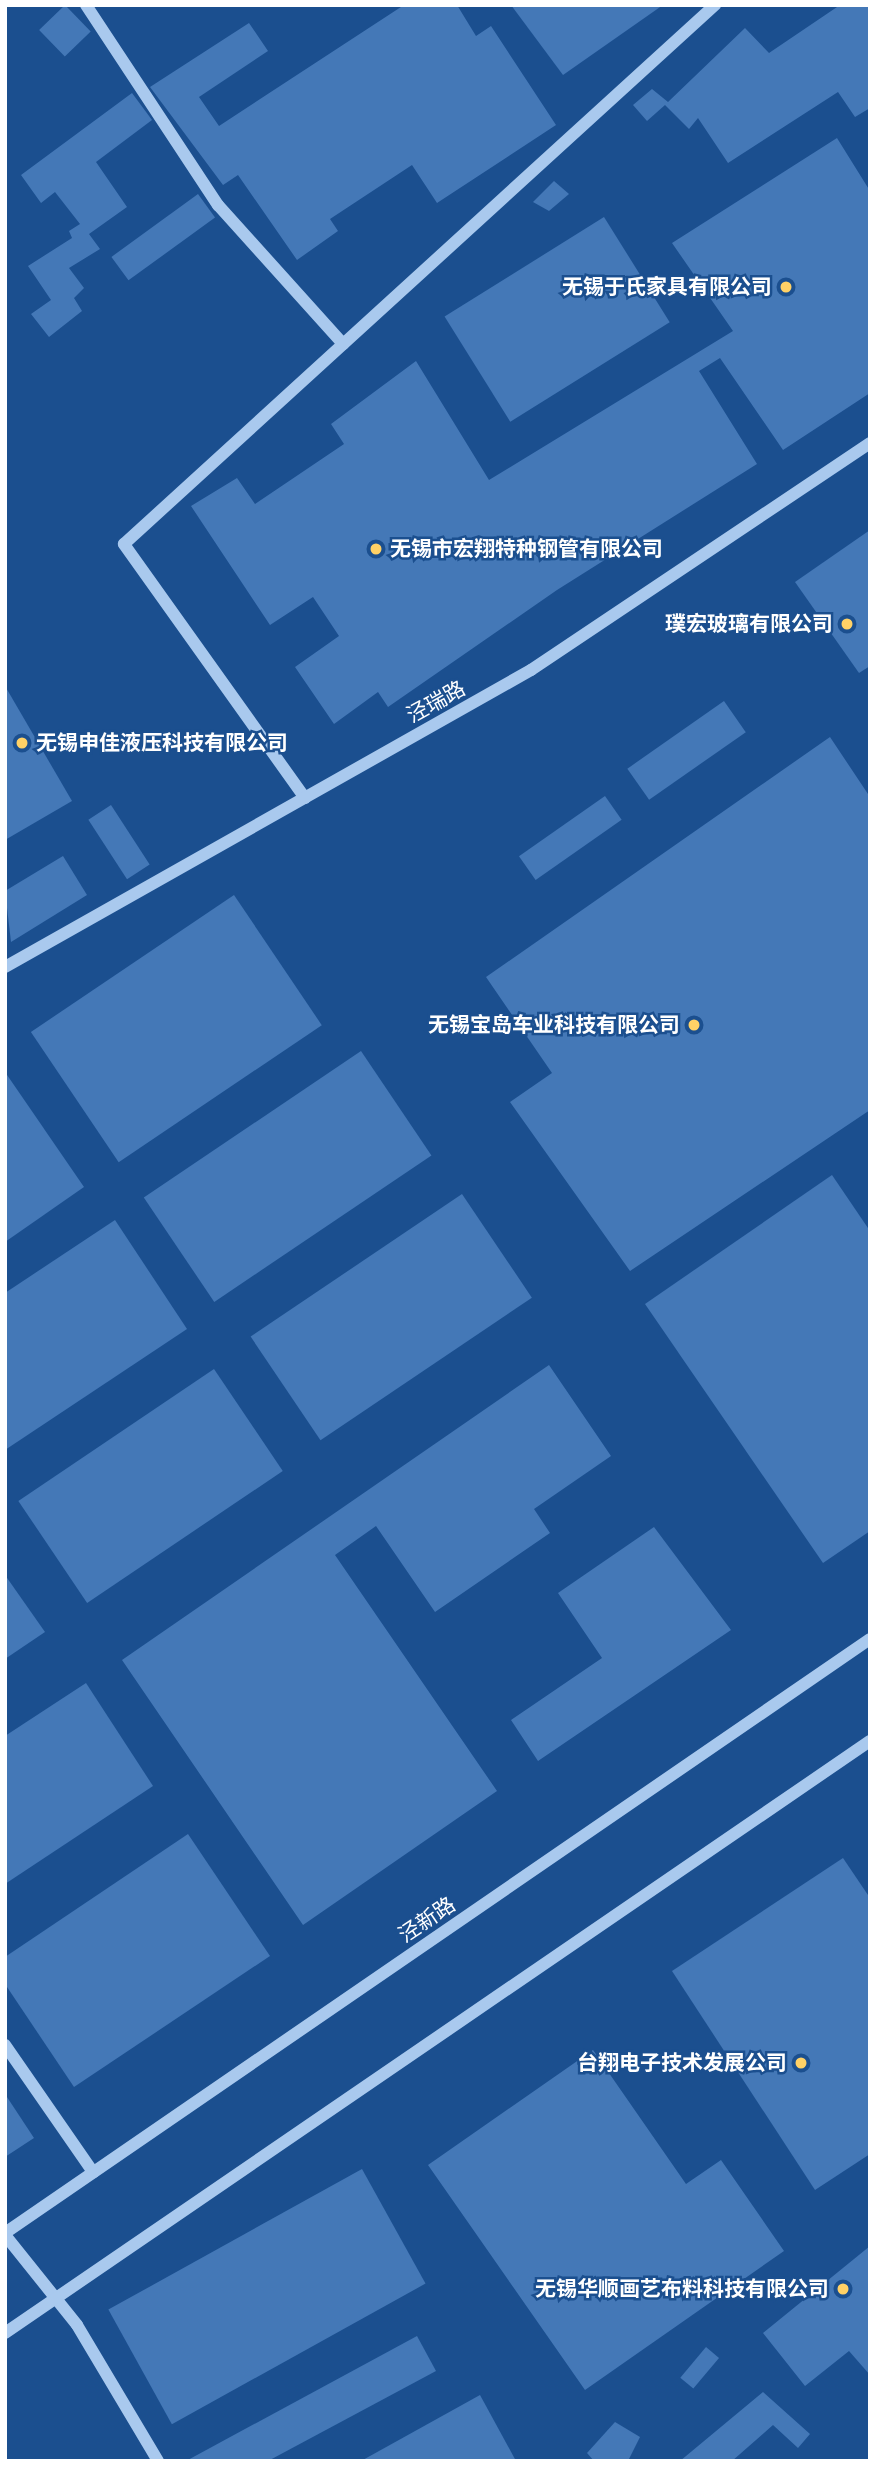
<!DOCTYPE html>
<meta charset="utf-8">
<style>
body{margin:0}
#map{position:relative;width:875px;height:2466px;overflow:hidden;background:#1b4f8f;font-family:"Roboto Condensed","Noto Sans SC",sans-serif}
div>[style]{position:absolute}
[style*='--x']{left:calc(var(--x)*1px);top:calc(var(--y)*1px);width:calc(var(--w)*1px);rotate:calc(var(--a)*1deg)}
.building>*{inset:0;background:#4478b7;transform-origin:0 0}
.minor>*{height:12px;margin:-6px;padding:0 6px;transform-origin:6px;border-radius:6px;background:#a9c9ee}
.dots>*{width:19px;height:19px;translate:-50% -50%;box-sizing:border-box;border:4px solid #1b4f8f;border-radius:50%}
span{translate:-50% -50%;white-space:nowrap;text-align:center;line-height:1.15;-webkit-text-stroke:5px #1b4f8f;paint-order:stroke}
.poi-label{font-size:21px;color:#fff;font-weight:700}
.right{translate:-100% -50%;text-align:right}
.left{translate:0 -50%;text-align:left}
.street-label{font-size:21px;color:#fff}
.frame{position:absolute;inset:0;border:7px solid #fff;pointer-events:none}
</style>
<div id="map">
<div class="building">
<i style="left:65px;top:5px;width:37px;height:36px;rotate:46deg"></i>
<i style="clip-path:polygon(404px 5px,457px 5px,476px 36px,491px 26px,556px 125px,437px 203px,412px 165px,330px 219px,338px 231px,297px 260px,238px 175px,223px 185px,150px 87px,249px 23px,268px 51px,199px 97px,219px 126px)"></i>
<i style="clip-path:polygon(511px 5px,663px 5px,563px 75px)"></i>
<i style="clip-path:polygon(840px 5px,870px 5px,870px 108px,855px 117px,838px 92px,728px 163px,698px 118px,689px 129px,665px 105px,647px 121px,633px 105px,652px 89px,668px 102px,745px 28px,769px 53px)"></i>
<i style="clip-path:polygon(132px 93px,152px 120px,96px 162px,127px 207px,89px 234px,100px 249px,69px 268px,84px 288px,74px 298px,82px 311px,49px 337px,31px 314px,51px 300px,28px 266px,72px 238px,69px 231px,80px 224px,55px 192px,41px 203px,21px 175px)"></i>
<i style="clip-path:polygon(837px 138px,870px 191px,870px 393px,783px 450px,720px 358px,699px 371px,757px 464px,557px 590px,388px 707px,378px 692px,334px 724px,295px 667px,339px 636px,313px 597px,270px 625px,191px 506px,237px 478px,255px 504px,344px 444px,331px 424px,416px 361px,489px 480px,733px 331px,672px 243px)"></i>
<i style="clip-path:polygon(554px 181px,569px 194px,549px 211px,533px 202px)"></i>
<i style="left:198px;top:194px;width:29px;height:107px;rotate:54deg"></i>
<i style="left:604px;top:217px;width:124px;height:188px;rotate:58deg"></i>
<i style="clip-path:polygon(870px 530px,870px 666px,859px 673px,795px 582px)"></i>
<i style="clip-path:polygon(5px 686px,72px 801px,5px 840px)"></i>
<i style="left:724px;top:701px;width:38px;height:118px;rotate:55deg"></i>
<i style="clip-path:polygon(830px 737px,870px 797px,870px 1110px,630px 1271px,510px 1102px,552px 1073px,486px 977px)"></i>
<i style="left:605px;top:796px;width:29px;height:105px;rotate:55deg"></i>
<i style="left:111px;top:805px;width:71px;height:27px;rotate:57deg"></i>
<i style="clip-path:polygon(63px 856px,87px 895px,11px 942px,5px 891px)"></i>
<i style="left:234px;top:895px;width:157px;height:245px;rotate:56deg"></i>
<i style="left:361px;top:1051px;width:126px;height:262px;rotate:56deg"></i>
<i style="clip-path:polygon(5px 1072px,84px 1187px,5px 1242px)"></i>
<i style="clip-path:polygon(832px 1175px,870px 1231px,870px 1531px,823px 1563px,645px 1304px)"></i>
<i style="left:462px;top:1194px;width:125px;height:255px;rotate:56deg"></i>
<i style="clip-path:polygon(115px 1220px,187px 1329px,5px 1450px,5px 1293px)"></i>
<i style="clip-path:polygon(549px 1365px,611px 1456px,534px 1509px,550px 1533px,435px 1612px,376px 1526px,335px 1555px,497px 1791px,303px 1925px,122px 1660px)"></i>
<i style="left:214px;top:1369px;width:123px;height:236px;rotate:56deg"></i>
<i style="clip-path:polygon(654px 1527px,731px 1630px,538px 1761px,511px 1720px,602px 1658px,558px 1593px)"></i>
<i style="clip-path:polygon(5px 1575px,45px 1632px,5px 1659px)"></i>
<i style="clip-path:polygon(86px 1683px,153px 1786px,5px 1884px,5px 1736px)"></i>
<i style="clip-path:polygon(188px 1834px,270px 1956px,74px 2087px,5px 1984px,5px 1957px)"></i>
<i style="clip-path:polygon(843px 1858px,870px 1898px,870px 2154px,815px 2190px,672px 1971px)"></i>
<i style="clip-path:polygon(593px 2050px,686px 2184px,721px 2160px,784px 2251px,585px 2390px,428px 2165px)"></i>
<i style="clip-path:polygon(5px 2094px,34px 2138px,5px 2157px)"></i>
<i style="left:362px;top:2169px;width:131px;height:290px;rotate:61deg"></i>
<i style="clip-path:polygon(870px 2246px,870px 2375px,849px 2351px,805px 2386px,763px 2333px)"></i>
<i style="clip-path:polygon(417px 2336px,436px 2371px,268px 2461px,186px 2461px)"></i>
<i style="left:706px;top:2347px;width:17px;height:40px;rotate:40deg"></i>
<i style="clip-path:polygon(763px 2392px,810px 2434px,798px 2448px,773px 2425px,732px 2461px,680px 2461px)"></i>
<i style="clip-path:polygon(480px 2395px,516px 2461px,361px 2461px)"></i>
<i style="clip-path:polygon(615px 2422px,640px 2437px,628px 2461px,594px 2461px,587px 2453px)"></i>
</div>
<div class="minor">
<i style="--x:86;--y:5;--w:240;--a:56.6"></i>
<i style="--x:218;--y:205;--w:187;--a:48"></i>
<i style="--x:305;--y:798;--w:312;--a:-125.5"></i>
<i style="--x:124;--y:544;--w:800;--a:-42.37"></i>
<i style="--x:5;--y:967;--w:604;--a:-29.45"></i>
<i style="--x:531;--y:670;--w:408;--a:-33.8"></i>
<i style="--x:5;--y:2045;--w:155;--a:55.3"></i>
<i style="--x:5;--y:2233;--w:1049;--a:-34.48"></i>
<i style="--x:5;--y:2235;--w:115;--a:51.3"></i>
<i style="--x:77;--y:2325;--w:158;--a:59.2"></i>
<i style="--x:5;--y:2333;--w:1048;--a:-34.39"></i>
</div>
<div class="dots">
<i style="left:786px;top:287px;background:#ffd166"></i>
<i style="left:376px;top:549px;background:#ffd166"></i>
<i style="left:847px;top:624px;background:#ffd166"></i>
<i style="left:22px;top:743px;background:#ffd166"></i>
<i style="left:694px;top:1025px;background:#ffd166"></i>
<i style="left:801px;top:2063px;background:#ffd166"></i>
<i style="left:843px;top:2289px;background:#ffd166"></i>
</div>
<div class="poi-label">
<span class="right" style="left:772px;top:287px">无锡于氏家具有限公司</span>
<span class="left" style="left:390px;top:549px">无锡市宏翔特种钢管有限公司</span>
<span class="right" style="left:833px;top:624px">璞宏玻璃有限公司</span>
<span class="left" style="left:36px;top:743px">无锡申佳液压科技有限公司</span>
<span class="right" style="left:680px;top:1025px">无锡宝岛车业科技有限公司</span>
<span class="right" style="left:787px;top:2063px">台翔电子技术发展公司</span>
<span class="right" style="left:829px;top:2289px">无锡华顺画艺布料科技有限公司</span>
</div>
<div class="street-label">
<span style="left:436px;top:702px;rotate:-29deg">泾瑞路</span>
<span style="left:427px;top:1920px;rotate:-34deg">泾新路</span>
</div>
<div class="frame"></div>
</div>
